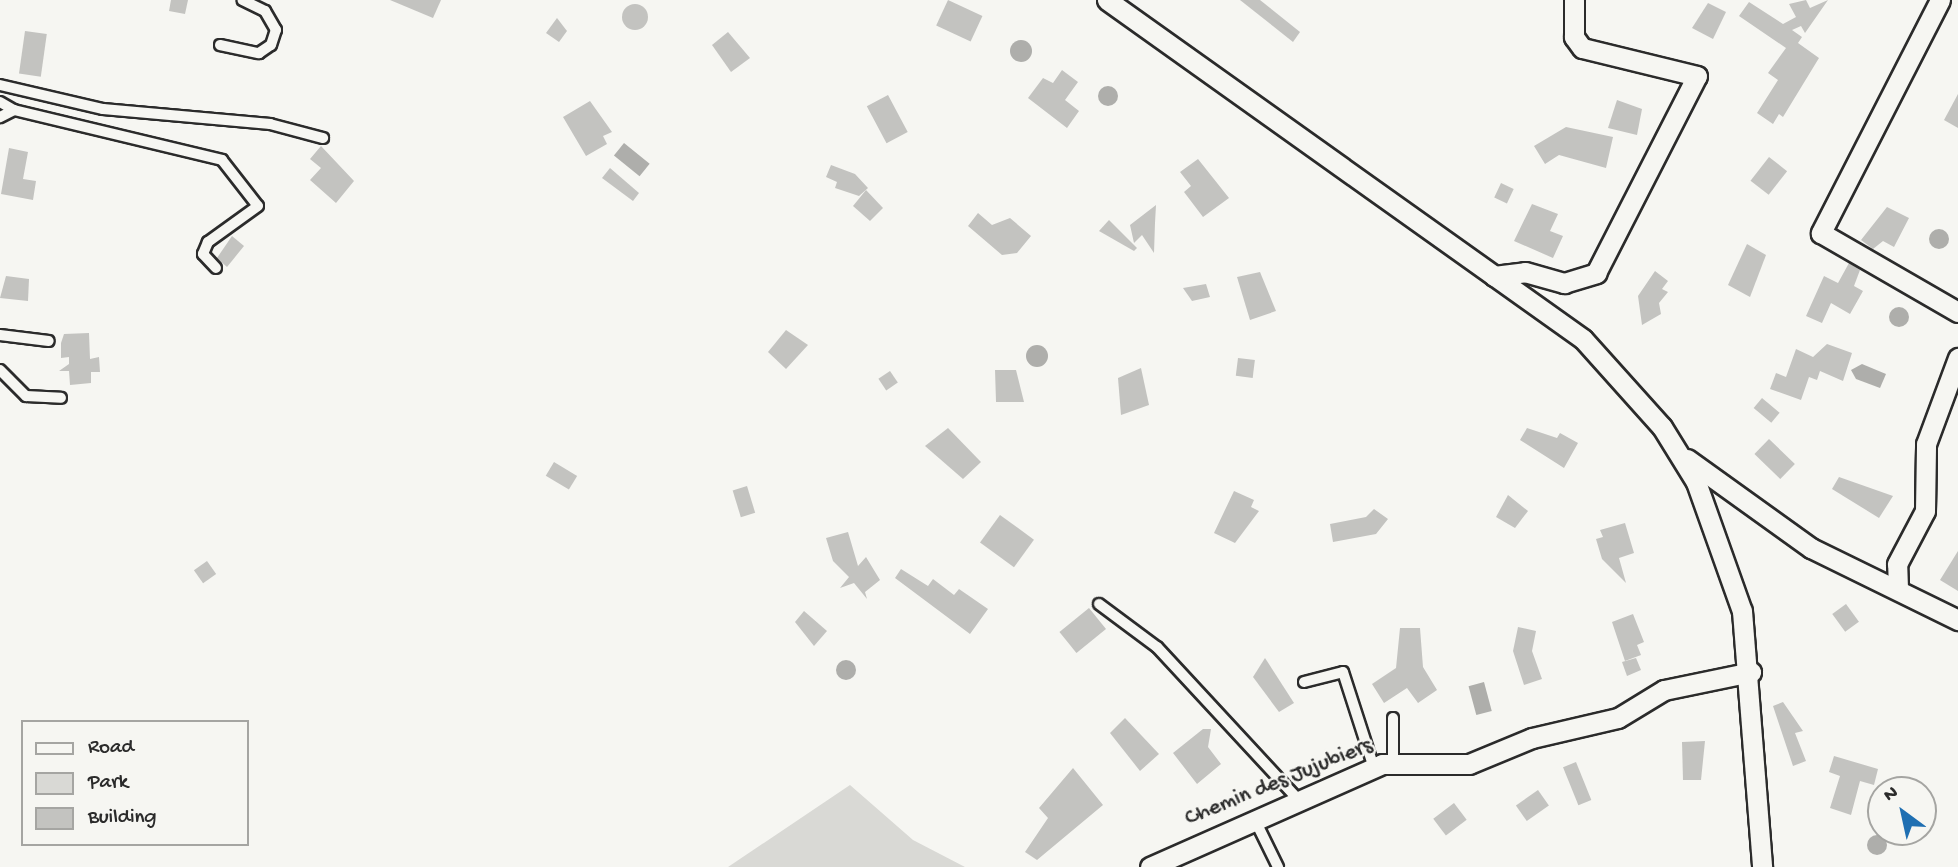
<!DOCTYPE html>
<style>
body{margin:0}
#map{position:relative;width:1958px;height:867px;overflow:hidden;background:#f6f6f2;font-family:"Gochi Hand",sans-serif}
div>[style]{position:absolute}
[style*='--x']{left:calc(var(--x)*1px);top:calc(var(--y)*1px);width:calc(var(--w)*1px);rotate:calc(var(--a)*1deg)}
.green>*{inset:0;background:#d9d9d5}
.water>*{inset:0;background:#aeaeab;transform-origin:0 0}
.round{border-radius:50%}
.building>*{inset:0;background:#c3c3c0;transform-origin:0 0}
.roads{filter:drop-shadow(2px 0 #2b2b2b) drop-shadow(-2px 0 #2b2b2b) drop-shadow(0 2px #2b2b2b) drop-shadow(0 -2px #2b2b2b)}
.service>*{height:10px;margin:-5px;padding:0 5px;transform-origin:5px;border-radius:5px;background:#f6f6f2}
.minor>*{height:19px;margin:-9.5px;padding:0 9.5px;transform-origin:9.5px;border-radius:9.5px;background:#f6f6f2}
span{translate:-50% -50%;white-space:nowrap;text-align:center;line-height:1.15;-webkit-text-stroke:5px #f6f6f2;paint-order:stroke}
.street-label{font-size:23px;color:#2b2b2b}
.legend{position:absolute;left:21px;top:720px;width:228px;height:126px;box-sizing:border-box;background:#f6f6f2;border:2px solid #a5a5a2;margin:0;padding:9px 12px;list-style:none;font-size:21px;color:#2b2b2b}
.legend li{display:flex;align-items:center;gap:14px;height:35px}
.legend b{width:35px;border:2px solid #a5a5a2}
.north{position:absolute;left:1867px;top:776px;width:70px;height:70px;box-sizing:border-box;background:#f6f6f2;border:2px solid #a5a5a2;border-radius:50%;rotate:327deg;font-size:19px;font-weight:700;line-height:28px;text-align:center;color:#2b2b2b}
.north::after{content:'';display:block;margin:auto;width:24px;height:32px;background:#1f6fb2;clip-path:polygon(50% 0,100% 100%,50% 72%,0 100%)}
</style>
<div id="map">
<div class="green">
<i style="clip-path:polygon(850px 785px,913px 840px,965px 867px,728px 867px)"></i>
</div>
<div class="water">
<i class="round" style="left:1010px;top:40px;width:22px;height:22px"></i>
<i class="round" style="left:1098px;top:86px;width:20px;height:20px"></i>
<i style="left:624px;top:143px;width:33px;height:16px;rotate:39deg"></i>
<i class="round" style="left:1929px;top:229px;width:20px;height:20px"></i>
<i class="round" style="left:1889px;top:307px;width:20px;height:20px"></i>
<i class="round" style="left:1026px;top:345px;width:22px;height:22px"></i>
<i style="clip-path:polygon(1862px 364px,1886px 374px,1880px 388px,1856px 379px,1851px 370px)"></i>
<i class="round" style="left:836px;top:660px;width:20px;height:20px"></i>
<i style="left:1484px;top:682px;width:30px;height:16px;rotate:75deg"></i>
<i class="round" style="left:1867px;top:835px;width:20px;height:20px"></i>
</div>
<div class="building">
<i style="clip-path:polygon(171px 0,188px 0,185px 14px,169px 11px)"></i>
<i style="clip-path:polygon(390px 0,441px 0,433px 18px)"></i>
<i style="left:948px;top:0;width:38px;height:28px;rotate:25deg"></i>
<i style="clip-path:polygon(1240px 0,1260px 0,1300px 32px,1293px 42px)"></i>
<i style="clip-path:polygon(1806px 0,1810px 8px,1828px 0,1805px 33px,1801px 26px,1792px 30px,1802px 37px,1798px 43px,1819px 58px,1783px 117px,1779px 114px,1773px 124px,1757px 113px,1778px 80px,1768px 73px,1786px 48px,1739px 16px,1749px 2px,1783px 24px,1796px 17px,1789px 4px)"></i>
<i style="clip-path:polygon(1708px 3px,1726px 12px,1713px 39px,1692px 28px)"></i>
<i class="round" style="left:622px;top:4px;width:26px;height:26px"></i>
<i style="clip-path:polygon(557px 18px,567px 31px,559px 42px,546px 33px)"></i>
<i style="left:25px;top:31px;width:22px;height:43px;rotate:8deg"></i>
<i style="clip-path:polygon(728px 32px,750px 58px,731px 72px,712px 45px)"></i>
<i style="clip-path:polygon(1062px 70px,1078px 82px,1065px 100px,1079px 111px,1067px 128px,1028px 98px,1043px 78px,1053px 83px)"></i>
<i style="clip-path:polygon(1958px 94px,1958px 128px,1944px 120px)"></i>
<i style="left:888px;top:95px;width:42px;height:24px;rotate:62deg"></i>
<i style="clip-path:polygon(1617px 100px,1642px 109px,1637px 135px,1608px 128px)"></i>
<i style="clip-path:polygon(590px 101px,612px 132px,603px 136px,607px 144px,586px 156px,563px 117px)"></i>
<i style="clip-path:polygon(1566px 127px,1613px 137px,1606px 168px,1559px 155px,1545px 164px,1534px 146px)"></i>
<i style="clip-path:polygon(321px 146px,354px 181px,336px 203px,310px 180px,321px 168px,310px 159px)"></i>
<i style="clip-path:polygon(9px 148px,28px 152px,23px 179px,36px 181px,33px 200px,1px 194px)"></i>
<i style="left:1769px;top:157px;width:23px;height:30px;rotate:38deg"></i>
<i style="clip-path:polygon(1198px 159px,1229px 198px,1203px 217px,1184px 192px,1191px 186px,1180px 172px)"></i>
<i style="clip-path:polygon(831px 165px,855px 174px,868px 188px,859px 196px,835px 188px,837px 182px,826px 177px)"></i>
<i style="clip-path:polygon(610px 168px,639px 193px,633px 201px,602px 178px)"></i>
<i style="left:1501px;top:183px;width:14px;height:16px;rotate:25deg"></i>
<i style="clip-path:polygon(866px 190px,883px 208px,870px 221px,853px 206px)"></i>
<i style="clip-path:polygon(1532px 204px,1558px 214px,1550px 231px,1563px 236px,1553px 258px,1514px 241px)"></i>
<i style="clip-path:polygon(1156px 205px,1155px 223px,1154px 253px,1142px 235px,1134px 243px,1130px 225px)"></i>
<i style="clip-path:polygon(1887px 207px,1909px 218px,1894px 247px,1883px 241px,1873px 249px,1861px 240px)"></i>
<i style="clip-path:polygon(978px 213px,992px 225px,1010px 218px,1031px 236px,1017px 253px,1002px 255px,968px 226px)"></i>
<i style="clip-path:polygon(1109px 220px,1137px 248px,1134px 251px,1099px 231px)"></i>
<i style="clip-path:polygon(232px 236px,244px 246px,227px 267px,217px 258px)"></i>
<i style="clip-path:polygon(1747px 244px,1766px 255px,1750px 297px,1728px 285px)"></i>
<i style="clip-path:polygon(1849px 263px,1860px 270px,1854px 286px,1863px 291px,1850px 314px,1831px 303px,1822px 323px,1806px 316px,1824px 276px,1838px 283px)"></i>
<i style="clip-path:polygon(1655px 271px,1668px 281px,1662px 289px,1668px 292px,1659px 303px,1661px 314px,1642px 325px,1638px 296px)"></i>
<i style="clip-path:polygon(1260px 272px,1276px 311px,1250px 320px,1237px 277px)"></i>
<i style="clip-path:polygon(6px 276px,29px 279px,28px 301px,0 298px)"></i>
<i style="clip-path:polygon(1206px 284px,1210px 297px,1192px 301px,1183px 288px)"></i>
<i style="clip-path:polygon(786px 330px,808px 345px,786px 369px,768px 352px)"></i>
<i style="clip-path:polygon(89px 333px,90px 359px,99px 357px,100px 372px,91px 372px,91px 383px,70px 385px,69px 371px,59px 371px,69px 364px,69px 357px,61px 358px,61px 343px,64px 334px)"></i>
<i style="clip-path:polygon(1827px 344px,1852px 353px,1843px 381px,1820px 371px,1817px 380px,1809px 377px,1801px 400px,1770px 389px,1776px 373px,1786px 377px,1796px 349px,1813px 357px)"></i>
<i style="left:1238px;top:358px;width:17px;height:18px;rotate:7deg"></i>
<i style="clip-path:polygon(1141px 368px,1149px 405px,1121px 415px,1118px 378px)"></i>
<i style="clip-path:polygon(995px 370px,1016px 370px,1024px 402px,996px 402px)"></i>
<i style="left:890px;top:371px;width:14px;height:14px;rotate:56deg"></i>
<i style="left:1762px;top:398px;width:23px;height:13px;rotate:40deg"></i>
<i style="clip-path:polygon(948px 428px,981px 462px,963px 479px,925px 446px)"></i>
<i style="clip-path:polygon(1527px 428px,1557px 438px,1560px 433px,1578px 443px,1564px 468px,1520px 440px)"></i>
<i style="left:1769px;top:439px;width:36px;height:21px;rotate:44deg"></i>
<i style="left:554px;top:462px;width:27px;height:16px;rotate:31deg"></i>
<i style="clip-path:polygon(1839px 477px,1893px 496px,1879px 518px,1832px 489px)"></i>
<i style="left:747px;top:486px;width:28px;height:15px;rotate:73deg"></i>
<i style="clip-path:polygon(1234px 491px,1254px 500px,1251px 507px,1259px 511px,1235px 543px,1214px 533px)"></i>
<i style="clip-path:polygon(1508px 495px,1528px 511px,1515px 528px,1496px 517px)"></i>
<i style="clip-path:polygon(1374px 509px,1388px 519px,1376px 534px,1333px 542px,1330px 524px,1366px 517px)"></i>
<i style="left:1000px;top:515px;width:42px;height:34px;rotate:36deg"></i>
<i style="clip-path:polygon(1625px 523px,1634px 553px,1619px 558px,1626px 583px,1602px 559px,1596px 539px,1603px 537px,1600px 530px)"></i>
<i style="clip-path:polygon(848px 532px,858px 566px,866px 557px,880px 580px,865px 592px,867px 599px,854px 583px,840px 588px,849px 577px,833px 561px,826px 538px)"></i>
<i style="clip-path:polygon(1958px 551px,1958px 591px,1940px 580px)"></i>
<i style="left:207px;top:561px;width:16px;height:16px;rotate:55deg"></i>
<i style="clip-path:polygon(901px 569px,928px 586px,933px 579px,954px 595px,959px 589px,988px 609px,970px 634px,895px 578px)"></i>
<i style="left:1846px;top:604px;width:22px;height:17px;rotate:54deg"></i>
<i style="left:1089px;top:608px;width:27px;height:38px;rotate:51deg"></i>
<i style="clip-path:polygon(804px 611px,827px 631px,814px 646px,795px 622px)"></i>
<i style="clip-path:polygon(1633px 614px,1644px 642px,1637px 645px,1641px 655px,1625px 661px,1612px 622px)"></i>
<i style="clip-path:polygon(1518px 627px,1536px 631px,1532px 651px,1542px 679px,1524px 685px,1513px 651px)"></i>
<i style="clip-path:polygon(1400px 628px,1420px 628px,1423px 667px,1437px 690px,1418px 703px,1407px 688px,1384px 703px,1372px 684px,1396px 668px)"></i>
<i style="clip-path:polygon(1265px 658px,1294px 703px,1279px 712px,1253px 677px)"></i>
<i style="clip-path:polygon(1636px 658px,1641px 670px,1627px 676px,1622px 662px)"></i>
<i style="clip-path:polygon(1783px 702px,1803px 731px,1795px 733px,1806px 761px,1793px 766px,1773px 706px)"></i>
<i style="clip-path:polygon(1125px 718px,1159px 754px,1140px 771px,1110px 733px)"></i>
<i style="clip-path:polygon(1203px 729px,1211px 729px,1208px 747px,1221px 764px,1197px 784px,1173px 753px)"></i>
<i style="clip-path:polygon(1705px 741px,1701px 780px,1683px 780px,1682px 742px)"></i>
<i style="clip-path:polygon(1834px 756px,1878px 769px,1874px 785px,1860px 781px,1851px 815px,1830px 808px,1840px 776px,1829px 772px)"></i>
<i style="left:1576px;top:762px;width:41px;height:14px;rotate:68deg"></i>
<i style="clip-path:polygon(1073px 768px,1103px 805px,1037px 860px,1025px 852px,1048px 818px,1039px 808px)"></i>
<i style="left:1538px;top:790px;width:19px;height:27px;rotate:55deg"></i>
<i style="left:1454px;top:803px;width:21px;height:26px;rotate:53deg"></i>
</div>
<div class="roads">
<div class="service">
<i style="--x:220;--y:45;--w:40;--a:12"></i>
<i style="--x:259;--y:53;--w:14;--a:-34"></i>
<i style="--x:271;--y:45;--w:16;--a:-72"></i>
<i style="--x:276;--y:30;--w:22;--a:-120"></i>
<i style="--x:265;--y:11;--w:25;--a:-154"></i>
<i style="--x:0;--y:85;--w:106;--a:13.1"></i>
<i style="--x:103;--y:109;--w:168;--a:5.1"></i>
<i style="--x:270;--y:124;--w:55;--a:14.8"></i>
<i style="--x:0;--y:102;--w:16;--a:30"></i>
<i style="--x:14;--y:110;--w:16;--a:153"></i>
<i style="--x:14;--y:110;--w:214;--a:13.5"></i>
<i style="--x:222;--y:160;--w:58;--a:52"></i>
<i style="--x:258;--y:206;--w:62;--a:144.2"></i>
<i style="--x:208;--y:242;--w:13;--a:113"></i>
<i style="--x:203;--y:254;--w:19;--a:47"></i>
<i style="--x:0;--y:335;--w:49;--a:7"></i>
<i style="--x:0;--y:370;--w:37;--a:45"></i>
<i style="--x:26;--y:396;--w:35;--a:3"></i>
<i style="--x:1099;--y:604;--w:72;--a:36.6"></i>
<i style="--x:1157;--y:647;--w:207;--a:47.2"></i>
<i style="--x:1304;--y:682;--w:40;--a:-14.4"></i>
<i style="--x:1343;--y:672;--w:101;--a:72.1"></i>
<i style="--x:1393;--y:718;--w:46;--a:90"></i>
<i style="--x:1254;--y:818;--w:55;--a:63.9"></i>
</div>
<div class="minor">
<i style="--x:1107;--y:0;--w:584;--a:35.46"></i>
<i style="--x:1583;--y:339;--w:118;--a:48.1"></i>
<i style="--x:1662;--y:427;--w:65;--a:58.3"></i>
<i style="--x:1696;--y:482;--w:137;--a:70.4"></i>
<i style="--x:1742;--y:611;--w:257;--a:85.5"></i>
<i style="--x:1940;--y:0;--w:262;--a:117.1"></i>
<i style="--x:1821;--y:233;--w:158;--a:30"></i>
<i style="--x:1494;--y:276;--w:31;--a:-7"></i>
<i style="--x:1525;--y:272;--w:41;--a:15.8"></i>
<i style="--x:1564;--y:283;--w:34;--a:-17"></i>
<i style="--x:1596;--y:273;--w:221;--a:-62.9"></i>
<i style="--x:1697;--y:76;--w:118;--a:-166.3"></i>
<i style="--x:1582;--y:48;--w:14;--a:-126"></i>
<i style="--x:1574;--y:37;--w:37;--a:-90"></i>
<i style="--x:1687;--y:459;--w:153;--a:35.7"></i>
<i style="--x:1811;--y:548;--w:164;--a:26.1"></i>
<i style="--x:1898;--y:588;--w:24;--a:-92"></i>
<i style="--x:1897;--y:564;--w:60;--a:-62.2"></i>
<i style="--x:1925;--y:511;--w:67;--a:-89.1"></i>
<i style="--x:1926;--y:444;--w:92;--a:-69.6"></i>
<i style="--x:1150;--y:867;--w:254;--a:-23.9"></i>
<i style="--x:1382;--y:764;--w:87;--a:0"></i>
<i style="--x:1469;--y:764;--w:68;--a:-22.4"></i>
<i style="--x:1532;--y:738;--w:88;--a:-13.1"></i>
<i style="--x:1618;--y:718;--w:54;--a:-31.3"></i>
<i style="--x:1664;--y:690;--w:89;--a:-11.7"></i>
</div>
</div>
<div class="street-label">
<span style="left:1279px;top:783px;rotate:-22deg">Chemin des Jujubiers</span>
</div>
<ul class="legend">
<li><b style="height:9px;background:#f6f6f2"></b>Road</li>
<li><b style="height:19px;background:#d9d9d5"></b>Park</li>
<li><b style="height:19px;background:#c3c3c0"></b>Building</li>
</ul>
<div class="north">N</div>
</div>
